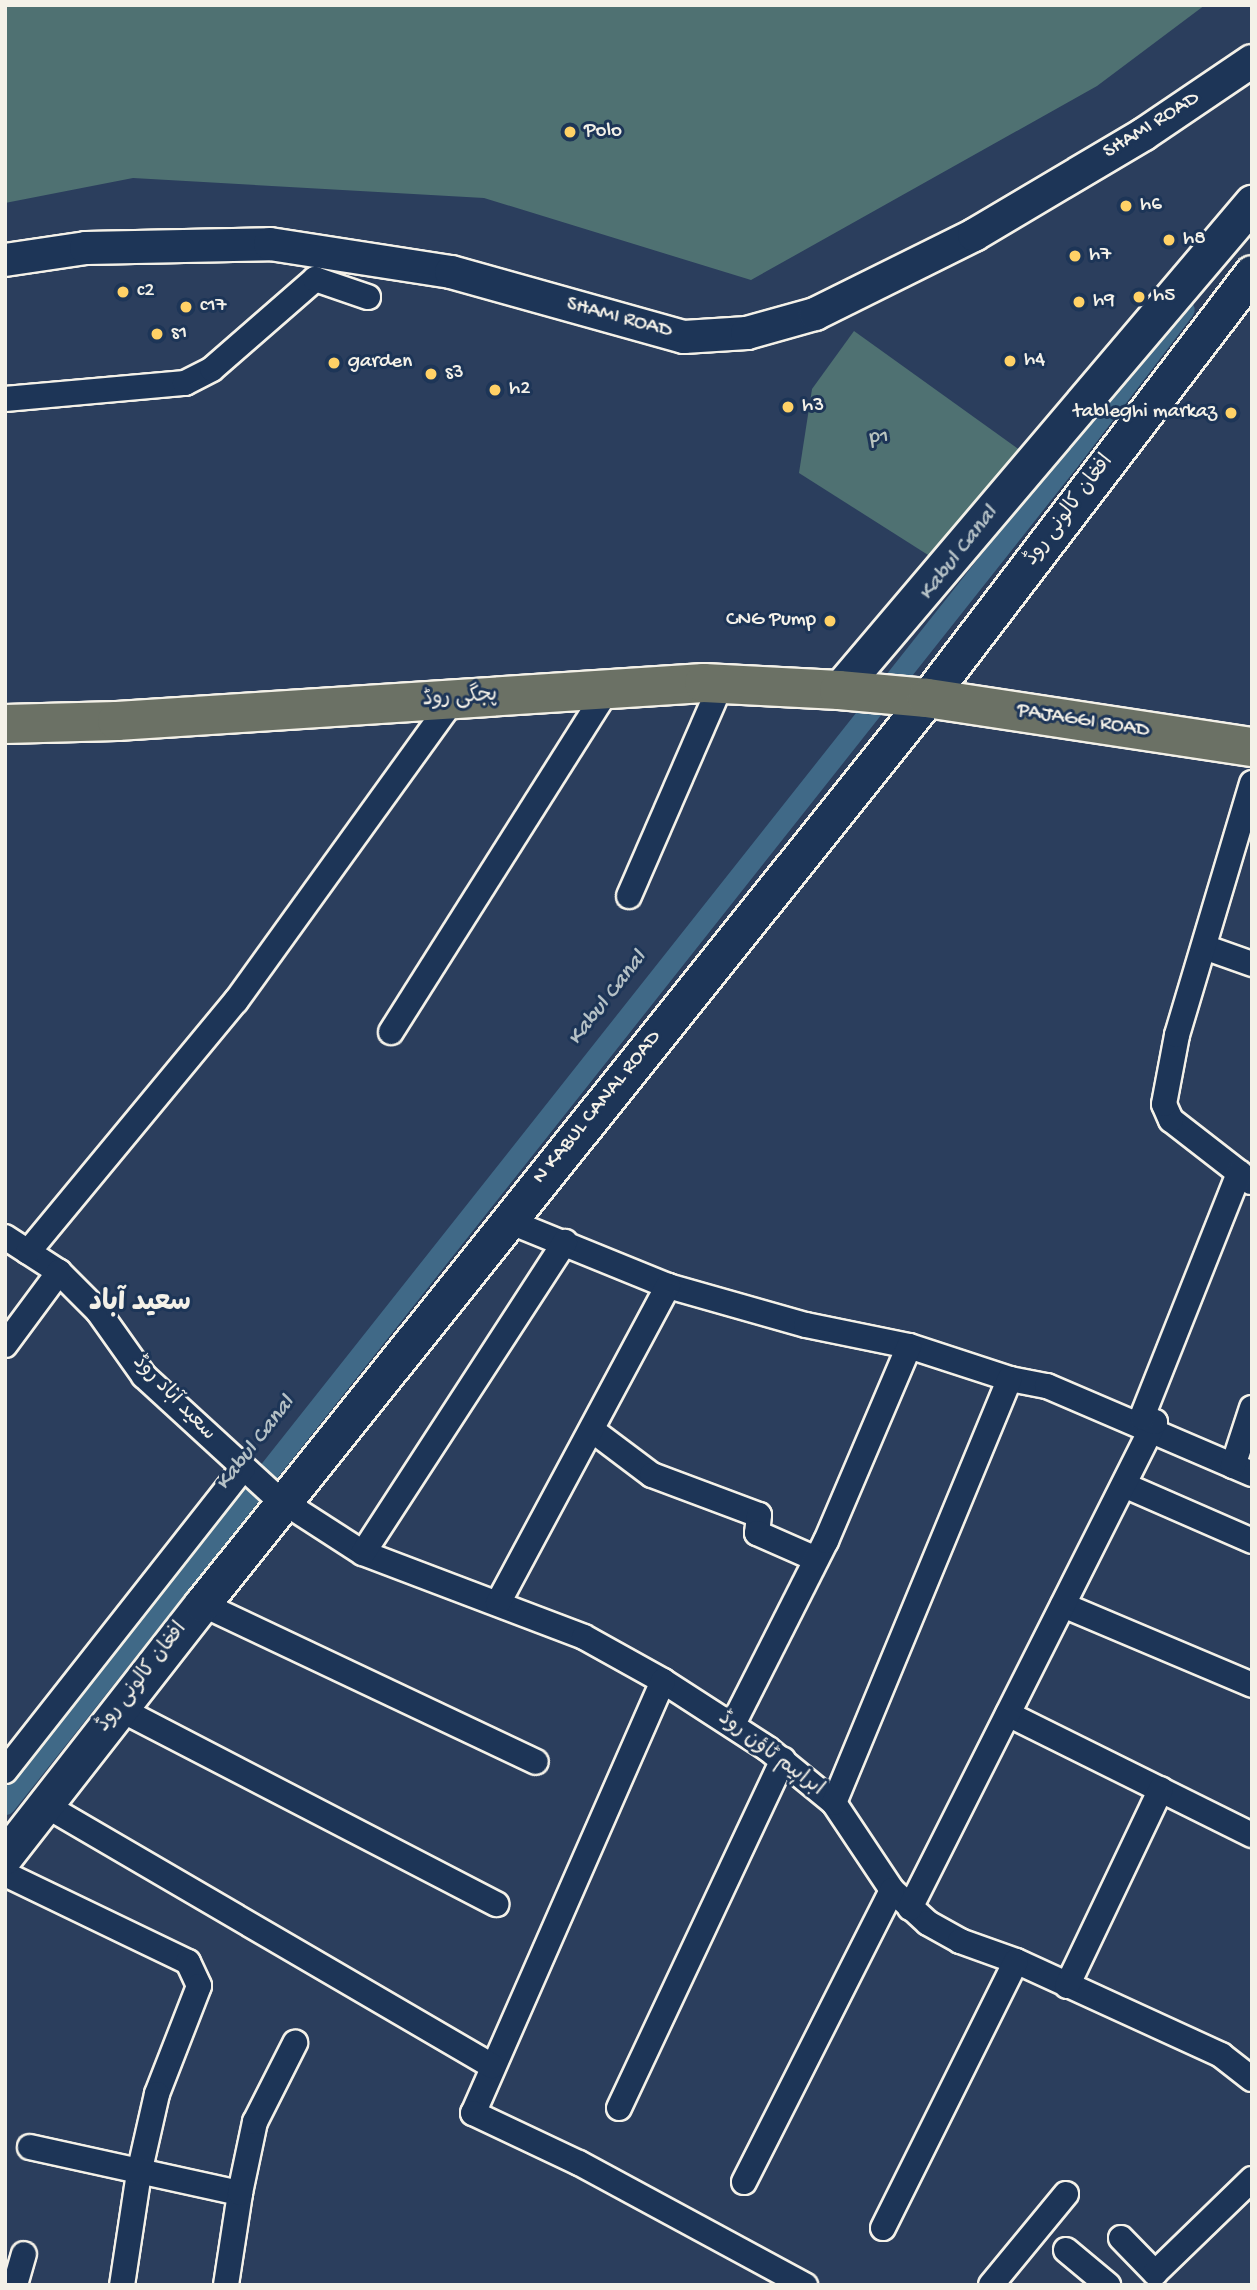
<!DOCTYPE html>
<meta charset="utf-8">
<style>
body{margin:0}
#map{position:relative;width:1257px;height:2290px;overflow:hidden;background:#2b3e5d;font-family:"Gochi Hand","Playpen Sans Arabic",sans-serif}
div>[style]{position:absolute}
[style*='--x']{left:calc(var(--x)*1px);top:calc(var(--y)*1px);width:calc(var(--w)*1px);rotate:calc(var(--a)*1deg)}
.green>*{inset:0;background:#4f7172}
.canal>*{height:21px;margin:-10.5px;padding:0 10.5px;transform-origin:10.5px;border-radius:10.5px;background:#406987}
.roads{filter:drop-shadow(2px 0 #f4f1e8) drop-shadow(-2px 0 #f4f1e8) drop-shadow(0 2px #f4f1e8) drop-shadow(0 -2px #f4f1e8)}
.minor>*{height:24px;margin:-12px;padding:0 12px;transform-origin:12px;border-radius:12px;background:#1d3557}
.tertiary>*{height:32px;margin:-16px;padding:0 16px;transform-origin:16px;border-radius:16px;background:#1d3557}
.secondary>*{height:35px;margin:-17.5px;padding:0 17.5px;transform-origin:17.5px;border-radius:17.5px;background:#1d3557}
.primary>*{height:38px;margin:-19px;padding:0 19px;transform-origin:19px;border-radius:19px;background:#6b7165}
.dots>*{width:19px;height:19px;translate:-50% -50%;box-sizing:border-box;border:4px solid #1d3557;border-radius:50%}
span{translate:-50% -50%;white-space:nowrap;text-align:center;line-height:1.15;-webkit-text-stroke:6px #1d3557;paint-order:stroke}
.street-label{font-size:21px;color:#f4f1e8}
.poi-label{font-size:21px;color:#f4f1e8}
.left{translate:0 -50%;text-align:left}
.right{translate:-100% -50%;text-align:right}
.park-label{font-size:21px;color:#bac4bf}
.water-label{font-size:23px;color:#b5c1c6;font-style:italic}
.district-label{font-size:28px;color:#f4f1e8;font-weight:700}
.frame{position:absolute;inset:0;border:7px solid #f4f1e8;pointer-events:none}
</style>
<div id="map">
<div class="green">
<i style="clip-path:polygon(5px 5px,1205px 5px,1097px 86px,751px 280px,484px 198px,133px 178px,5px 203px)"></i>
<i style="clip-path:polygon(854px 331px,1024px 453px,936px 560px,799px 473px,812px 389px)"></i>
</div>
<div class="canal">
<i style="--x:5;--y:1804;--w:1713;--a:-51.64"></i>
<i style="--x:1068;--y:461;--w:191;--a:-52.7"></i>
</div>
<div class="roads">
<div class="minor">
<i style="--x:5;--y:399;--w:181;--a:-5.1"></i>
<i style="--x:185;--y:383;--w:30;--a:-27"></i>
<i style="--x:212;--y:369;--w:137;--a:-41.1"></i>
<i style="--x:315;--y:279;--w:56;--a:18.8"></i>
<i style="--x:629;--y:896;--w:231;--a:-66.5"></i>
<i style="--x:1204;--y:947;--w:51;--a:19.5"></i>
<i style="--x:391;--y:1032;--w:404;--a:-57.7"></i>
<i style="--x:1251;--y:1182;--w:101;--a:-142.2"></i>
<i style="--x:1171;--y:1120;--w:17;--a:-114"></i>
<i style="--x:1164;--y:1104;--w:70;--a:-79.3"></i>
<i style="--x:1177;--y:1035;--w:263;--a:-73.4"></i>
<i style="--x:508;--y:1221;--w:173;--a:22.1"></i>
<i style="--x:668;--y:1286;--w:143;--a:15.8"></i>
<i style="--x:806;--y:1325;--w:105;--a:11.5"></i>
<i style="--x:909;--y:1346;--w:106;--a:18.1"></i>
<i style="--x:1010;--y:1379;--w:38;--a:11"></i>
<i style="--x:1047;--y:1386;--w:223;--a:23.2"></i>
<i style="--x:5;--y:1237;--w:64;--a:32.9"></i>
<i style="--x:59;--y:1272;--w:55;--a:45"></i>
<i style="--x:98;--y:1311;--w:80;--a:54.7"></i>
<i style="--x:144;--y:1376;--w:179;--a:42.5"></i>
<i style="--x:276;--y:1497;--w:103;--a:32.8"></i>
<i style="--x:363;--y:1553;--w:236;--a:20.8"></i>
<i style="--x:584;--y:1637;--w:90;--a:29.1"></i>
<i style="--x:663;--y:1681;--w:125;--a:32.9"></i>
<i style="--x:768;--y:1749;--w:85;--a:39.3"></i>
<i style="--x:834;--y:1803;--w:105;--a:56.3"></i>
<i style="--x:892;--y:1890;--w:49;--a:42.5"></i>
<i style="--x:928;--y:1923;--w:37;--a:29"></i>
<i style="--x:960;--y:1941;--w:59;--a:19.7"></i>
<i style="--x:1016;--y:1961;--w:226;--a:24.6"></i>
<i style="--x:1221;--y:2055;--w:39;--a:38"></i>
<i style="--x:28;--y:1252;--w:326;--a:-50.4"></i>
<i style="--x:236;--y:1001;--w:372;--a:-54.2"></i>
<i style="--x:5;--y:1345;--w:91;--a:-53.5"></i>
<i style="--x:592;--y:1430;--w:75;--a:36.9"></i>
<i style="--x:652;--y:1475;--w:114;--a:20.5"></i>
<i style="--x:759;--y:1515;--w:18;--a:96"></i>
<i style="--x:757;--y:1533;--w:64;--a:23.8"></i>
<i style="--x:1233;--y:1466;--w:61;--a:-71.9"></i>
<i style="--x:1124;--y:1485;--w:140;--a:23.6"></i>
<i style="--x:363;--y:1553;--w:371;--a:-57"></i>
<i style="--x:498;--y:1603;--w:360;--a:-61.8"></i>
<i style="--x:202;--y:1604;--w:369;--a:25.3"></i>
<i style="--x:1063;--y:1605;--w:205;--a:22.9"></i>
<i style="--x:663;--y:1681;--w:472;--a:113.7"></i>
<i style="--x:473;--y:2113;--w:117;--a:25.3"></i>
<i style="--x:579;--y:2163;--w:257;--a:28.4"></i>
<i style="--x:120;--y:1709;--w:424;--a:27.4"></i>
<i style="--x:1008;--y:1714;--w:272;--a:26.4"></i>
<i style="--x:733;--y:1724;--w:205;--a:-63.1"></i>
<i style="--x:826;--y:1541;--w:212;--a:-66.9"></i>
<i style="--x:5;--y:1771;--w:385;--a:-51.8"></i>
<i style="--x:834;--y:1803;--w:459;--a:-67.5"></i>
<i style="--x:45;--y:1805;--w:518;--a:30.28"></i>
<i style="--x:5;--y:1874;--w:203;--a:25.7"></i>
<i style="--x:188;--y:1962;--w:26;--a:65"></i>
<i style="--x:199;--y:1986;--w:116;--a:111.3"></i>
<i style="--x:157;--y:2094;--w:81;--a:102.8"></i>
<i style="--x:139;--y:2173;--w:113;--a:98.6"></i>
<i style="--x:910;--y:1908;--w:544;--a:-63.25"></i>
<i style="--x:1155;--y:1422;--w:14;--a:-159"></i>
<i style="--x:1142;--y:1417;--w:263;--a:-68.3"></i>
<i style="--x:1067;--y:1986;--w:218;--a:-64.5"></i>
<i style="--x:619;--y:2108;--w:385;--a:-64.8"></i>
<i style="--x:30;--y:2147;--w:215;--a:12.4"></i>
<i style="--x:744;--y:2182;--w:327;--a:-63.1"></i>
<i style="--x:883;--y:2228;--w:298;--a:-63.5"></i>
<i style="--x:1121;--y:2238;--w:49;--a:45.8"></i>
<i style="--x:1155;--y:2273;--w:135;--a:-44.1"></i>
<i style="--x:1066;--y:2250;--w:55;--a:39.8"></i>
<i style="--x:15;--y:2285;--w:32;--a:-74"></i>
<i style="--x:226;--y:2285;--w:93;--a:-81.3"></i>
<i style="--x:240;--y:2193;--w:73;--a:-78.1"></i>
<i style="--x:255;--y:2122;--w:89;--a:-63.1"></i>
<i style="--x:991;--y:2285;--w:118;--a:-50.5"></i>
</div>
<div class="tertiary">
<i style="--x:5;--y:260;--w:82;--a:-8.4"></i>
<i style="--x:86;--y:248;--w:184;--a:-1.2"></i>
<i style="--x:270;--y:244;--w:183;--a:8.8"></i>
<i style="--x:451;--y:272;--w:242;--a:15.6"></i>
<i style="--x:684;--y:337;--w:63;--a:-3.6"></i>
<i style="--x:747;--y:333;--w:71;--a:-15.6"></i>
<i style="--x:815;--y:314;--w:178;--a:-26.4"></i>
<i style="--x:974;--y:235;--w:198;--a:-30.7"></i>
<i style="--x:1144;--y:134;--w:130;--a:-34.1"></i>
</div>
<div class="secondary">
<i style="--x:839;--y:690;--w:639;--a:-49.7"></i>
<i style="--x:5;--y:1856;--w:320;--a:-52"></i>
<i style="--x:202;--y:1604;--w:1158;--a:-51.31"></i>
<i style="--x:926;--y:700;--w:537;--a:-52.64"></i>
</div>
<div class="primary">
<i style="--x:5;--y:724;--w:112;--a:-1.5"></i>
<i style="--x:117;--y:721;--w:588;--a:-3.7"></i>
<i style="--x:704;--y:683;--w:135;--a:3"></i>
<i style="--x:839;--y:690;--w:88;--a:5.2"></i>
<i style="--x:927;--y:698;--w:329;--a:8.6"></i>
</div>
</div>
<div class="dots">
<i style="left:570px;top:132px;background:#ffd166"></i>
<i style="left:1126px;top:206px;background:#ffd166"></i>
<i style="left:1169px;top:240px;background:#ffd166"></i>
<i style="left:1075px;top:256px;background:#ffd166"></i>
<i style="left:123px;top:292px;background:#ffd166"></i>
<i style="left:1139px;top:297px;background:#ffd166"></i>
<i style="left:1079px;top:302px;background:#ffd166"></i>
<i style="left:186px;top:307px;background:#ffd166"></i>
<i style="left:157px;top:334px;background:#ffd166"></i>
<i style="left:1010px;top:361px;background:#ffd166"></i>
<i style="left:334px;top:363px;background:#ffd166"></i>
<i style="left:431px;top:374px;background:#ffd166"></i>
<i style="left:495px;top:390px;background:#ffd166"></i>
<i style="left:788px;top:407px;background:#ffd166"></i>
<i style="left:1231px;top:413px;background:#ffd166"></i>
<i style="left:830px;top:621px;background:#ffd166"></i>
</div>
<div class="street-label">
<span style="left:1152px;top:126px;rotate:-32deg">SHAMI ROAD</span>
<span style="left:619px;top:319px;rotate:15deg">SHAMI ROAD</span>
<span style="left:1070px;top:511px;rotate:-53deg">افغان کالونی روڈ</span>
<span style="left:460px;top:699px;rotate:-4deg">پجگی روڈ</span>
<span style="left:1083px;top:722px;rotate:9deg">PAJAGGI ROAD</span>
<span style="left:598px;top:1108px;rotate:-51deg">N KABUL CANAL ROAD</span>
<span style="left:173px;top:1399px;rotate:46deg">سعید آباد روڈ</span>
<span style="left:143px;top:1678px;rotate:-52deg">افغان کالونی روڈ</span>
<span style="left:770px;top:1755px;rotate:37deg">ابراہیم ٹاؤن روڈ</span>
</div>
<div class="poi-label">
<span class="left" style="left:584px;top:132px">Polo</span>
<span class="left" style="left:1140px;top:206px">h6</span>
<span class="left" style="left:1183px;top:240px">h8</span>
<span class="left" style="left:1089px;top:256px">h7</span>
<span class="left" style="left:137px;top:292px">c2</span>
<span class="left" style="left:1153px;top:297px">h5</span>
<span class="left" style="left:1093px;top:302px">h9</span>
<span class="left" style="left:200px;top:307px">c17</span>
<span class="left" style="left:171px;top:334px">s1</span>
<span class="left" style="left:1024px;top:361px">h4</span>
<span class="left" style="left:348px;top:363px">garden</span>
<span class="left" style="left:445px;top:374px">s3</span>
<span class="left" style="left:509px;top:390px">h2</span>
<span class="left" style="left:802px;top:407px">h3</span>
<span class="right" style="left:1217px;top:413px">tableghi markaz</span>
<span class="right" style="left:816px;top:621px">CNG Pump</span>
</div>
<div class="park-label">
<span style="left:879px;top:438px">p1</span>
</div>
<div class="water-label">
<span style="left:959px;top:554px;rotate:-52deg">Kabul Canal</span>
<span style="left:608px;top:999px;rotate:-52deg">Kabul Canal</span>
<span style="left:256px;top:1444px;rotate:-52deg">Kabul Canal</span>
</div>
<div class="district-label">
<span style="left:140px;top:1304px">سعید آباد</span>
</div>
<div class="frame"></div>
</div>
